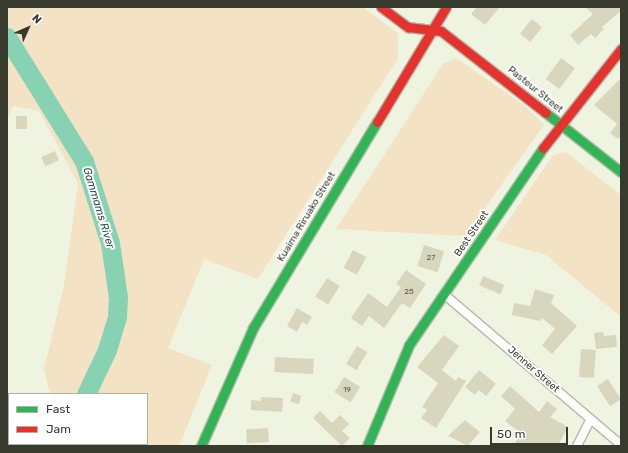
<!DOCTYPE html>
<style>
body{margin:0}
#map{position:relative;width:628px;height:453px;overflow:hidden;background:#eff4e1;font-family:Rubik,sans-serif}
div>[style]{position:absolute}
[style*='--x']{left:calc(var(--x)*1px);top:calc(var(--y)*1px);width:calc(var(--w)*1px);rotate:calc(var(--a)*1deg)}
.green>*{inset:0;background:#f3e2c4}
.river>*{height:19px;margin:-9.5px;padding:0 9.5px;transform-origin:9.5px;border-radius:9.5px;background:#88d2b4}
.building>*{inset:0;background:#d9d6be;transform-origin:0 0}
.roads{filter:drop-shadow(1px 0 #b5b9aa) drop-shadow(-1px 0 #b5b9aa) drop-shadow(0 1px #b5b9aa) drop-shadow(0 -1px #b5b9aa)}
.street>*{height:8px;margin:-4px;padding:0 4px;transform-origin:4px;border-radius:4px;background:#fdfdfa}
.fast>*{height:9px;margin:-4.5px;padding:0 4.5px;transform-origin:4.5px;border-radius:4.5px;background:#30b455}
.jam>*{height:9px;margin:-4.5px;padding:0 4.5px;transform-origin:4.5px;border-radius:4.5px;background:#e5322d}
span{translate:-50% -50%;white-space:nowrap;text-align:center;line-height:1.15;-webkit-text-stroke:4px #fff;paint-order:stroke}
.number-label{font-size:8px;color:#606151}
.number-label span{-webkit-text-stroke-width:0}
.street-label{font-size:10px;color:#373a2d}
.water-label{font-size:11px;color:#214e3f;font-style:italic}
.frame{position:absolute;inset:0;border:8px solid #373a2d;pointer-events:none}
.legend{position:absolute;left:8px;top:393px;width:140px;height:52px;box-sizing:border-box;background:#fff;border:1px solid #afb0ab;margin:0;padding:5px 7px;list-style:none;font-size:12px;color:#373a2d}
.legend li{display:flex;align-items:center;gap:8px;height:20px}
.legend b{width:20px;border:1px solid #afb0ab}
.north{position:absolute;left:8px;top:8px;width:40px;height:40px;-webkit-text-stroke:3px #fff;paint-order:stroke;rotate:45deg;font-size:11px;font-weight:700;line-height:16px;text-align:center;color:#373a2d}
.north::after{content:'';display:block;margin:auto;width:14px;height:18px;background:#373a2d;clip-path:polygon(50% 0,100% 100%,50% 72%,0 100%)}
.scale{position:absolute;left:490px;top:427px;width:78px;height:18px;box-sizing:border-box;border:2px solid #373a2d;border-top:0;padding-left:5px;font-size:12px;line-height:14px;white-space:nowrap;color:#373a2d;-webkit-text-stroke:3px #fff;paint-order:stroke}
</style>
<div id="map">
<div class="green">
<i style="clip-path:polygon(7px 7px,363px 7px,398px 34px,398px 58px,258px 279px,204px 259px,168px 348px,212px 365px,179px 446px,64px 446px,147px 444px,147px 394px,50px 394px,44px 369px,64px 285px,78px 183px,39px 111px,13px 106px,7px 120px)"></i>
<i style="clip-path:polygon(456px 58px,525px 106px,544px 125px,465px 236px,336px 229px,443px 64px)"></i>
<i style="clip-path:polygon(566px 152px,621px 195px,621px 317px,546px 255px,495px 240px,553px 155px)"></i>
</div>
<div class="river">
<i style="--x:7;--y:37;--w:146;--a:58.2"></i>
<i style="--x:84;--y:161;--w:86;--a:72.4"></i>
<i style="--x:110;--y:243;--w:55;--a:81.6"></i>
<i style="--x:118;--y:297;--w:20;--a:93"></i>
<i style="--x:117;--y:317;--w:34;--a:107"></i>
<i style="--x:107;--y:350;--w:49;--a:115.5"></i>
<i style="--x:57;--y:446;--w:2;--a:-63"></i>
</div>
<div class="building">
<i style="clip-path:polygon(477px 7px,500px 7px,485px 25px,471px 14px)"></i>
<i style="clip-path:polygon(585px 7px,621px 7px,621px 11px,602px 27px,604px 29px,595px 38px,591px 34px,578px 45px,570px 35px,593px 14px)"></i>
<i style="left:532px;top:19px;width:13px;height:19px;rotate:39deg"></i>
<i style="left:561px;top:58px;width:17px;height:26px;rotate:36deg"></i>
<i style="clip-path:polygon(621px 78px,621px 135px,618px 139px,610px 133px,617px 124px,594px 105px)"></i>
<i style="left:16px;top:116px;width:11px;height:13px"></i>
<i style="left:55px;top:151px;width:10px;height:15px;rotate:66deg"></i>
<i style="left:424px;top:245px;width:21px;height:22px;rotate:17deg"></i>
<i style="left:353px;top:250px;width:15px;height:20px;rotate:28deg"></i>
<i style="clip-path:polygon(406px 270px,426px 284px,410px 308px,402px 303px,384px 328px,369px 316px,362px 326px,351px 318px,368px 293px,387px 307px,401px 287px,396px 284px)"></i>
<i style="left:483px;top:276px;width:23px;height:10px;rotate:23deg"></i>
<i style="left:327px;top:278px;width:15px;height:22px;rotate:32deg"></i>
<i style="clip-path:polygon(535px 289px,554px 295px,551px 303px,577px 326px,552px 354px,542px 345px,555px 329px,542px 318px,540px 321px,512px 315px,514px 303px,530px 306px)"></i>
<i style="clip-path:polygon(297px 308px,312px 317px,307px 325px,302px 322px,297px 332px,287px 326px)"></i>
<i style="clip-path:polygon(603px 332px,604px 336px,616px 335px,617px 347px,596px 349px,594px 333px)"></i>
<i style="clip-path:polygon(444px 335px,459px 346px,442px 370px,456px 381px,458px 377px,466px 381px,436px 428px,421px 418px,427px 410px,422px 407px,438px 383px,417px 367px)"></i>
<i style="left:357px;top:346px;width:12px;height:21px;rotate:31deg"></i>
<i style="left:581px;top:349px;width:15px;height:28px;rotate:4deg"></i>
<i style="left:275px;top:357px;width:39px;height:15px;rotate:3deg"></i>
<i style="clip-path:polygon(479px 370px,496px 384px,486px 396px,479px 390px,475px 395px,465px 387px)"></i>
<i style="left:344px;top:377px;width:19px;height:18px;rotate:32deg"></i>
<i style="left:608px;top:379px;width:24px;height:13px;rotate:57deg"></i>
<i style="clip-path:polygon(510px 386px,539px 412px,547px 401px,557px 409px,550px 417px,568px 427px,558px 446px,512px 446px,522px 434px,505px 421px,515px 409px,501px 396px)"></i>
<i style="left:293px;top:393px;width:9px;height:9px;rotate:18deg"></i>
<i style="clip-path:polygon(261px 397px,283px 398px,282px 412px,251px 410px,251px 400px,261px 401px)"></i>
<i style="clip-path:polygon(320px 411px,332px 423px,340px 415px,349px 424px,342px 431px,350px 438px,342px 446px,313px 418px)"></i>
<i style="clip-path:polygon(465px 420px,480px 432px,468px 446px,448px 436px)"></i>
<i style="left:268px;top:428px;width:14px;height:22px;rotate:86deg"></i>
</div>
<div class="roads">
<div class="street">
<i style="--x:445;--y:295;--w:231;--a:40.4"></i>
<i style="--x:577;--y:446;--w:30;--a:-63"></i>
</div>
<div class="fast">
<i style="--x:546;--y:113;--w:95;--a:38.2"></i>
<i style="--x:201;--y:446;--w:129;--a:-66.2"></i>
<i style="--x:253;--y:328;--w:240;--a:-59"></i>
<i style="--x:367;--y:446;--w:109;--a:-67.4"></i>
<i style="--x:409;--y:345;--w:238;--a:-55.8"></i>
</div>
<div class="jam">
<i style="--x:381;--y:7;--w:34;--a:37"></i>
<i style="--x:408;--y:27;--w:33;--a:7"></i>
<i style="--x:441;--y:31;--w:133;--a:38"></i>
<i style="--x:377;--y:122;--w:134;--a:-59"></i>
<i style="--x:543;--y:148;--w:126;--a:-51.8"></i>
</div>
</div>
<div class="number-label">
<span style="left:431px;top:258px">27</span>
<span style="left:409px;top:292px">25</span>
<span style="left:347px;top:390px">19</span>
</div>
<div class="street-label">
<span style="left:535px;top:90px;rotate:39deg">Pasteur Street</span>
<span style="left:307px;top:217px;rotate:-59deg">Kuaima Riruako Street</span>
<span style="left:472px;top:234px;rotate:-56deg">Best Street</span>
<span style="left:533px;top:370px;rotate:41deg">Jenner Street</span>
</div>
<div class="water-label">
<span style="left:98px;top:208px;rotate:73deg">Gammams River</span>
</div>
<div class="frame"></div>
<ul class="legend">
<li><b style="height:5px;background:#30b455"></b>Fast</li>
<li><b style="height:5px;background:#e5322d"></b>Jam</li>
</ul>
<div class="north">N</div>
<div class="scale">50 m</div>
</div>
